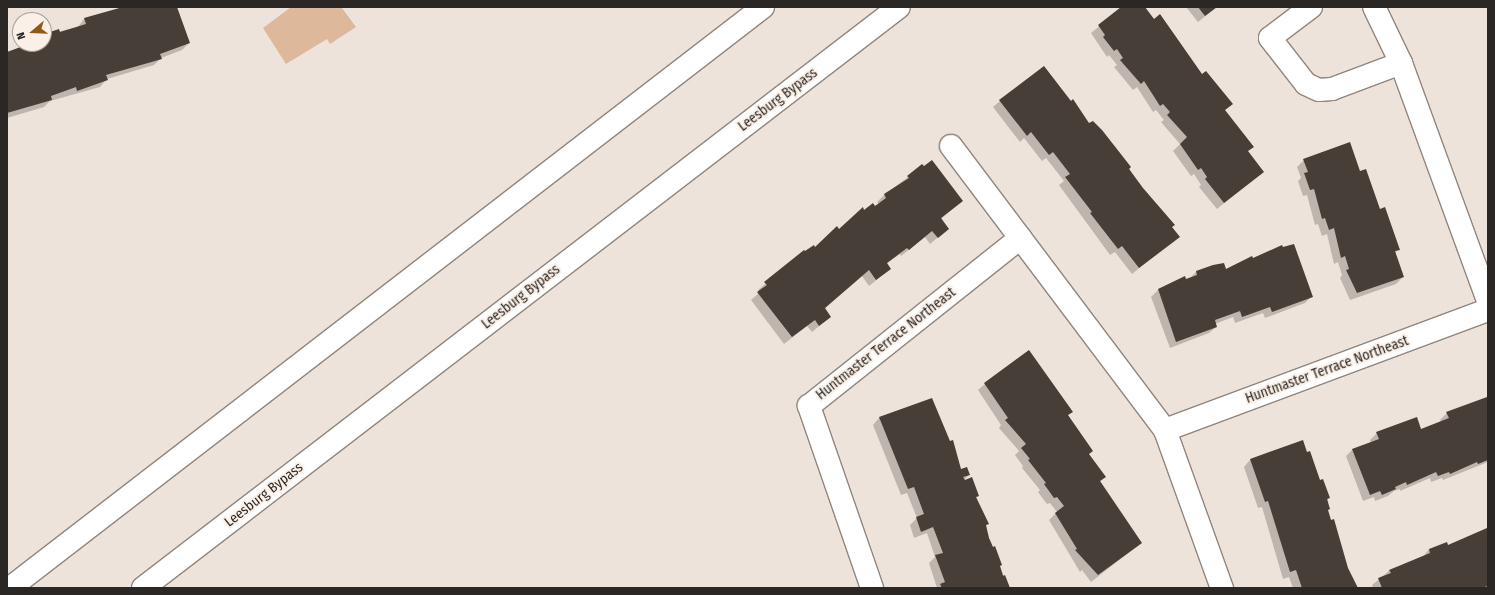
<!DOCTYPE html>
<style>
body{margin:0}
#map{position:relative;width:1495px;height:595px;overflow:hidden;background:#ede3da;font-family:"Fira Sans Condensed",sans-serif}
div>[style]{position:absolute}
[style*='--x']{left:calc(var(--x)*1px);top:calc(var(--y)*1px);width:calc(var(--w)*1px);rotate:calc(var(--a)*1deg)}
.green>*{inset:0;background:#ddb89a}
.shadow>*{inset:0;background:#0003}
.building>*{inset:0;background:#463e37}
.roads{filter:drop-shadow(1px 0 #90867f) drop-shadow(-1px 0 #90867f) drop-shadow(0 1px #90867f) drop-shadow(0 -1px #90867f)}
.minor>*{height:22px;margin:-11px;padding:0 11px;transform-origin:11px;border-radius:11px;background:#fff}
.highway>*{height:22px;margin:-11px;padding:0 11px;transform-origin:11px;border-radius:11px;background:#fff}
span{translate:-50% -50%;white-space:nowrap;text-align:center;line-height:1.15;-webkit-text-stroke:4px #faf0e8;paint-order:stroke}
.street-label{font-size:14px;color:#2b2724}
.frame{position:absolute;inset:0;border:8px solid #2b2724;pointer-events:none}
.north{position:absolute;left:12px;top:12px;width:40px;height:40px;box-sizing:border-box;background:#faf0e8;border:1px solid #a7a09a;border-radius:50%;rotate:251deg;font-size:11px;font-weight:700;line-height:16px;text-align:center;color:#2b2724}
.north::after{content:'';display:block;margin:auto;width:14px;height:18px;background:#925617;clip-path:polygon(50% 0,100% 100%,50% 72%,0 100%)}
</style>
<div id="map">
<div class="green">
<i style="clip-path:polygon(291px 7px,342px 8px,356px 27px,330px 44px,327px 39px,286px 64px,263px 28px)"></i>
</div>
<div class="shadow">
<i style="clip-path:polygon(124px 7px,176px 7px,189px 43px,182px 50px,161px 58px,154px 65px,107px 79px,100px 87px,50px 101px,44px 107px,7px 118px,7px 53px,26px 44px,44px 44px,44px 35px,78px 27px,84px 19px)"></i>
<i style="clip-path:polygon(1123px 7px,1144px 7px,1202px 76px,1231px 104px,1224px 111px,1247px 152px,1263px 172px,1217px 209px,1199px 187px,1201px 185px,1194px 174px,1191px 176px,1173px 151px,1180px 144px,1161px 122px,1164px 120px,1156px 110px,1153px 112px,1137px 87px,1133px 90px,1114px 67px,1117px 65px,1109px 55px,1107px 57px,1091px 33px)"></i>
<i style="clip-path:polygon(1186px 7px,1217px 7px,1198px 22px)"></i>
<i style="clip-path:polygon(1000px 101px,1089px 125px,1119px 152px,1142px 189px,1178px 237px,1132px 274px,1115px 252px,1110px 255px,1059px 185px,1064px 181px,1046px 158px,1042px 161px,1024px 138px,1020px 142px,993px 107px)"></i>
<i style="clip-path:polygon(1304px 160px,1359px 173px,1399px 249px,1395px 253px,1403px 277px,1396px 284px,1350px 300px,1340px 278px,1342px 275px,1338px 262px,1334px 264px,1327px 234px,1322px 236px,1318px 224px,1315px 225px,1307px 195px,1303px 196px,1298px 181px,1301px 178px,1297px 167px)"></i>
<i style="clip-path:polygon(908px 177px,962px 201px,941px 219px,948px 229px,930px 244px,925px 237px,901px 256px,900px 254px,886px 264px,890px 269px,869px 286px,862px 276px,824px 309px,830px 317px,823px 323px,812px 332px,807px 326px,784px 344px,751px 300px,760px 292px,758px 290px,804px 251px,805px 253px,815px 248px,837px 228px,839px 230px,864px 211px,879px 204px,877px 202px,884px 195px)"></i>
<i style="clip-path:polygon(1252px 259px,1312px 296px,1305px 303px,1265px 318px,1263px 313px,1235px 323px,1233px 317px,1215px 324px,1216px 327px,1209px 333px,1170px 348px,1151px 297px,1158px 290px,1190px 278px,1196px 272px,1225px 270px)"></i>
<i style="clip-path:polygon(985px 384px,1067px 416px,1088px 454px,1104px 477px,1100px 482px,1141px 543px,1091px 582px,1082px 570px,1080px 572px,1049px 520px,1057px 512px,1050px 503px,1047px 504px,1038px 492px,1040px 490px,1022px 468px,1023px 466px,1015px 455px,1019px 451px,999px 428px,1001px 425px,978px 390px)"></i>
<i style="clip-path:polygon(1486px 398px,1488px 462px,1443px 480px,1442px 478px,1431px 482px,1430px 478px,1400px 491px,1400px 489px,1394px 491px,1388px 496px,1375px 501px,1374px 497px,1363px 501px,1346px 456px,1353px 449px,1371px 443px,1370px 440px,1377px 433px,1421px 430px,1441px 422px,1440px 420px,1447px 413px)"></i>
<i style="clip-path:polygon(932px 399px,960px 471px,969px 475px,961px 483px,978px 496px,976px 498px,988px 524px,985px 526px,988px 538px,1009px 588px,937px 588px,929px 563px,935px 557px,927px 533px,914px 538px,910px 525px,917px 518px,907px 493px,901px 495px,873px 425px,879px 418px)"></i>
<i style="clip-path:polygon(1250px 460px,1320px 481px,1328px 498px,1327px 511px,1351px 581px,1356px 588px,1293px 588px,1289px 577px,1283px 579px,1262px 507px,1258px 508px,1244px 467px)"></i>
<i style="clip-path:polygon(1486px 530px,1488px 588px,1373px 588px,1372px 585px,1390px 570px,1423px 557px,1429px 549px,1448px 547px)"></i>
</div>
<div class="building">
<i style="clip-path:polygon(123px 7px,177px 7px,190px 43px,160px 54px,162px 59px,106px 75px,108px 80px,77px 91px,76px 87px,51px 96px,52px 100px,7px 113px,7px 52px,29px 44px,44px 44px,44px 34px,59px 29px,60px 32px,86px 24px,84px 18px)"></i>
<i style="clip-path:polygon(1121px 7px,1145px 7px,1154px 19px,1160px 14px,1202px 74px,1206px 71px,1233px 104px,1225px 110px,1254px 147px,1248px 151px,1264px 172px,1224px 203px,1205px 179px,1207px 177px,1201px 168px,1198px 170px,1180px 144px,1187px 137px,1167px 115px,1170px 112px,1163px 104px,1160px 106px,1144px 81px,1141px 84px,1120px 60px,1123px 58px,1117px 49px,1114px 51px,1103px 37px,1105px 35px,1098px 25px)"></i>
<i style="clip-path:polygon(1198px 7px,1217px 7px,1205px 16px)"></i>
<i style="clip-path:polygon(1044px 66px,1071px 101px,1073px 99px,1089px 123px,1093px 121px,1102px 130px,1131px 167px,1129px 169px,1143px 188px,1175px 225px,1172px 227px,1180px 237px,1139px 268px,1122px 246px,1118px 249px,1090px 213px,1092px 212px,1065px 177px,1070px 174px,1053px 152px,1049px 155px,1031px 132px,1027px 136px,999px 100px)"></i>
<i style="clip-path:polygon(1350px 142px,1360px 171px,1366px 169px,1380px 209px,1385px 207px,1400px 250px,1395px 251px,1404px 277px,1357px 293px,1346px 270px,1349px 269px,1345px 256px,1341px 258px,1334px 228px,1329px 230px,1325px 218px,1322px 219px,1314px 189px,1310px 190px,1304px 173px,1308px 172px,1303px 159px)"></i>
<i style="clip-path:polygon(932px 160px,963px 201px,941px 218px,949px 229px,938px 238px,932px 231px,909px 250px,907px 248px,887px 263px,891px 269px,876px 280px,869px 270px,825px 308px,831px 317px,819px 326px,815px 320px,792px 337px,757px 292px,767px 285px,764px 282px,804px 250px,805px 251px,814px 245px,815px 247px,837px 226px,839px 229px,863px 207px,864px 210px,873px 203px,875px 206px,886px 198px,884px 194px,909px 178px,907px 176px,922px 164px,924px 166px)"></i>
<i style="clip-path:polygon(1294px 244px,1313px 297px,1272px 312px,1270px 307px,1242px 317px,1240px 311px,1215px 320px,1217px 327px,1176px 342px,1158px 289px,1185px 276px,1186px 279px,1197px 275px,1196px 271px,1213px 265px,1224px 263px,1226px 269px,1252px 256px,1253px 258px,1282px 245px,1283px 247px)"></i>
<i style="clip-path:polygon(1029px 350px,1073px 412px,1068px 415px,1093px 451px,1089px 454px,1106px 477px,1100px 481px,1142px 543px,1098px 575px,1075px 550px,1077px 549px,1055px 513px,1064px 506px,1057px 497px,1054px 498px,1044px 484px,1046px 483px,1028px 460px,1030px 459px,1021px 448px,1026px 444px,1005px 420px,1008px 418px,984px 383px)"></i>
<i style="clip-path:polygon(1487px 397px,1488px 460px,1478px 464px,1477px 462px,1450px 474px,1449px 472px,1438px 476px,1436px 472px,1407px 485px,1406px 482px,1395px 487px,1396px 489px,1382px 495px,1380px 491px,1370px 495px,1352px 449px,1379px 439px,1376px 432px,1417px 417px,1421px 429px,1449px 418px,1446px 412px)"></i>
<i style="clip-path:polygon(932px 398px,950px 441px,953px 440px,961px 469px,967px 467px,970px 475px,963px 477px,965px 480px,972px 477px,979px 496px,976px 497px,989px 524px,986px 525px,989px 538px,993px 547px,995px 546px,1002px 565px,1000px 566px,1003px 576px,1005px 575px,1010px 588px,942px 588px,940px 584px,945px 582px,935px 555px,943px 553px,933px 527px,921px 532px,916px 517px,924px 514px,914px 487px,908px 489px,879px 417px)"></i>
<i style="clip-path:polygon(1303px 440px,1307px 452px,1310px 451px,1320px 480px,1323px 479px,1330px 498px,1327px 499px,1330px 509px,1328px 510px,1331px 520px,1334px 519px,1348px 568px,1358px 588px,1302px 588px,1296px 570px,1290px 572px,1268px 501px,1265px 502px,1250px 459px)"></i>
<i style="clip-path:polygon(1487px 528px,1488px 586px,1481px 588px,1382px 588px,1378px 578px,1391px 573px,1389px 570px,1430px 553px,1429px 549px,1447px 542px,1448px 545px)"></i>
</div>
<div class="roads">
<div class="minor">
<i style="--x:1311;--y:7;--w:51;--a:142.9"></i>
<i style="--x:1270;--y:38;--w:58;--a:52"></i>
<i style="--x:1306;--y:84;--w:14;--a:25"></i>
<i style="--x:1319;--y:90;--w:13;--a:-4"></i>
<i style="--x:1332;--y:89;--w:74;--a:-20.6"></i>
<i style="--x:1401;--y:63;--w:62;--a:-115.7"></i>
<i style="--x:1401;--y:63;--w:253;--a:69.9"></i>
<i style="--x:951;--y:146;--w:356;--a:53"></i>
<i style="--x:1165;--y:430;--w:168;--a:70.2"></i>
<i style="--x:1165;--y:430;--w:345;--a:-20.4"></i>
<i style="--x:872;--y:588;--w:193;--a:-109.1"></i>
<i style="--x:809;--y:406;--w:270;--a:-38.5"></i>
</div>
<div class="highway">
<i style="--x:10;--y:588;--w:951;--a:-37.65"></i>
<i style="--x:143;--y:588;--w:953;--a:-37.54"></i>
</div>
</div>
<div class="street-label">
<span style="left:778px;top:100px;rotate:-37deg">Leesburg Bypass</span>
<span style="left:521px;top:297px;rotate:-38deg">Leesburg Bypass</span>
<span style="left:886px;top:344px;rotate:-38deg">Huntmaster Terrace Northeast</span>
<span style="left:1327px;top:370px;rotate:-20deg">Huntmaster Terrace Northeast</span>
<span style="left:264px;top:495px;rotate:-38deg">Leesburg Bypass</span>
</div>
<div class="frame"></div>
<div class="north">N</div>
</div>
